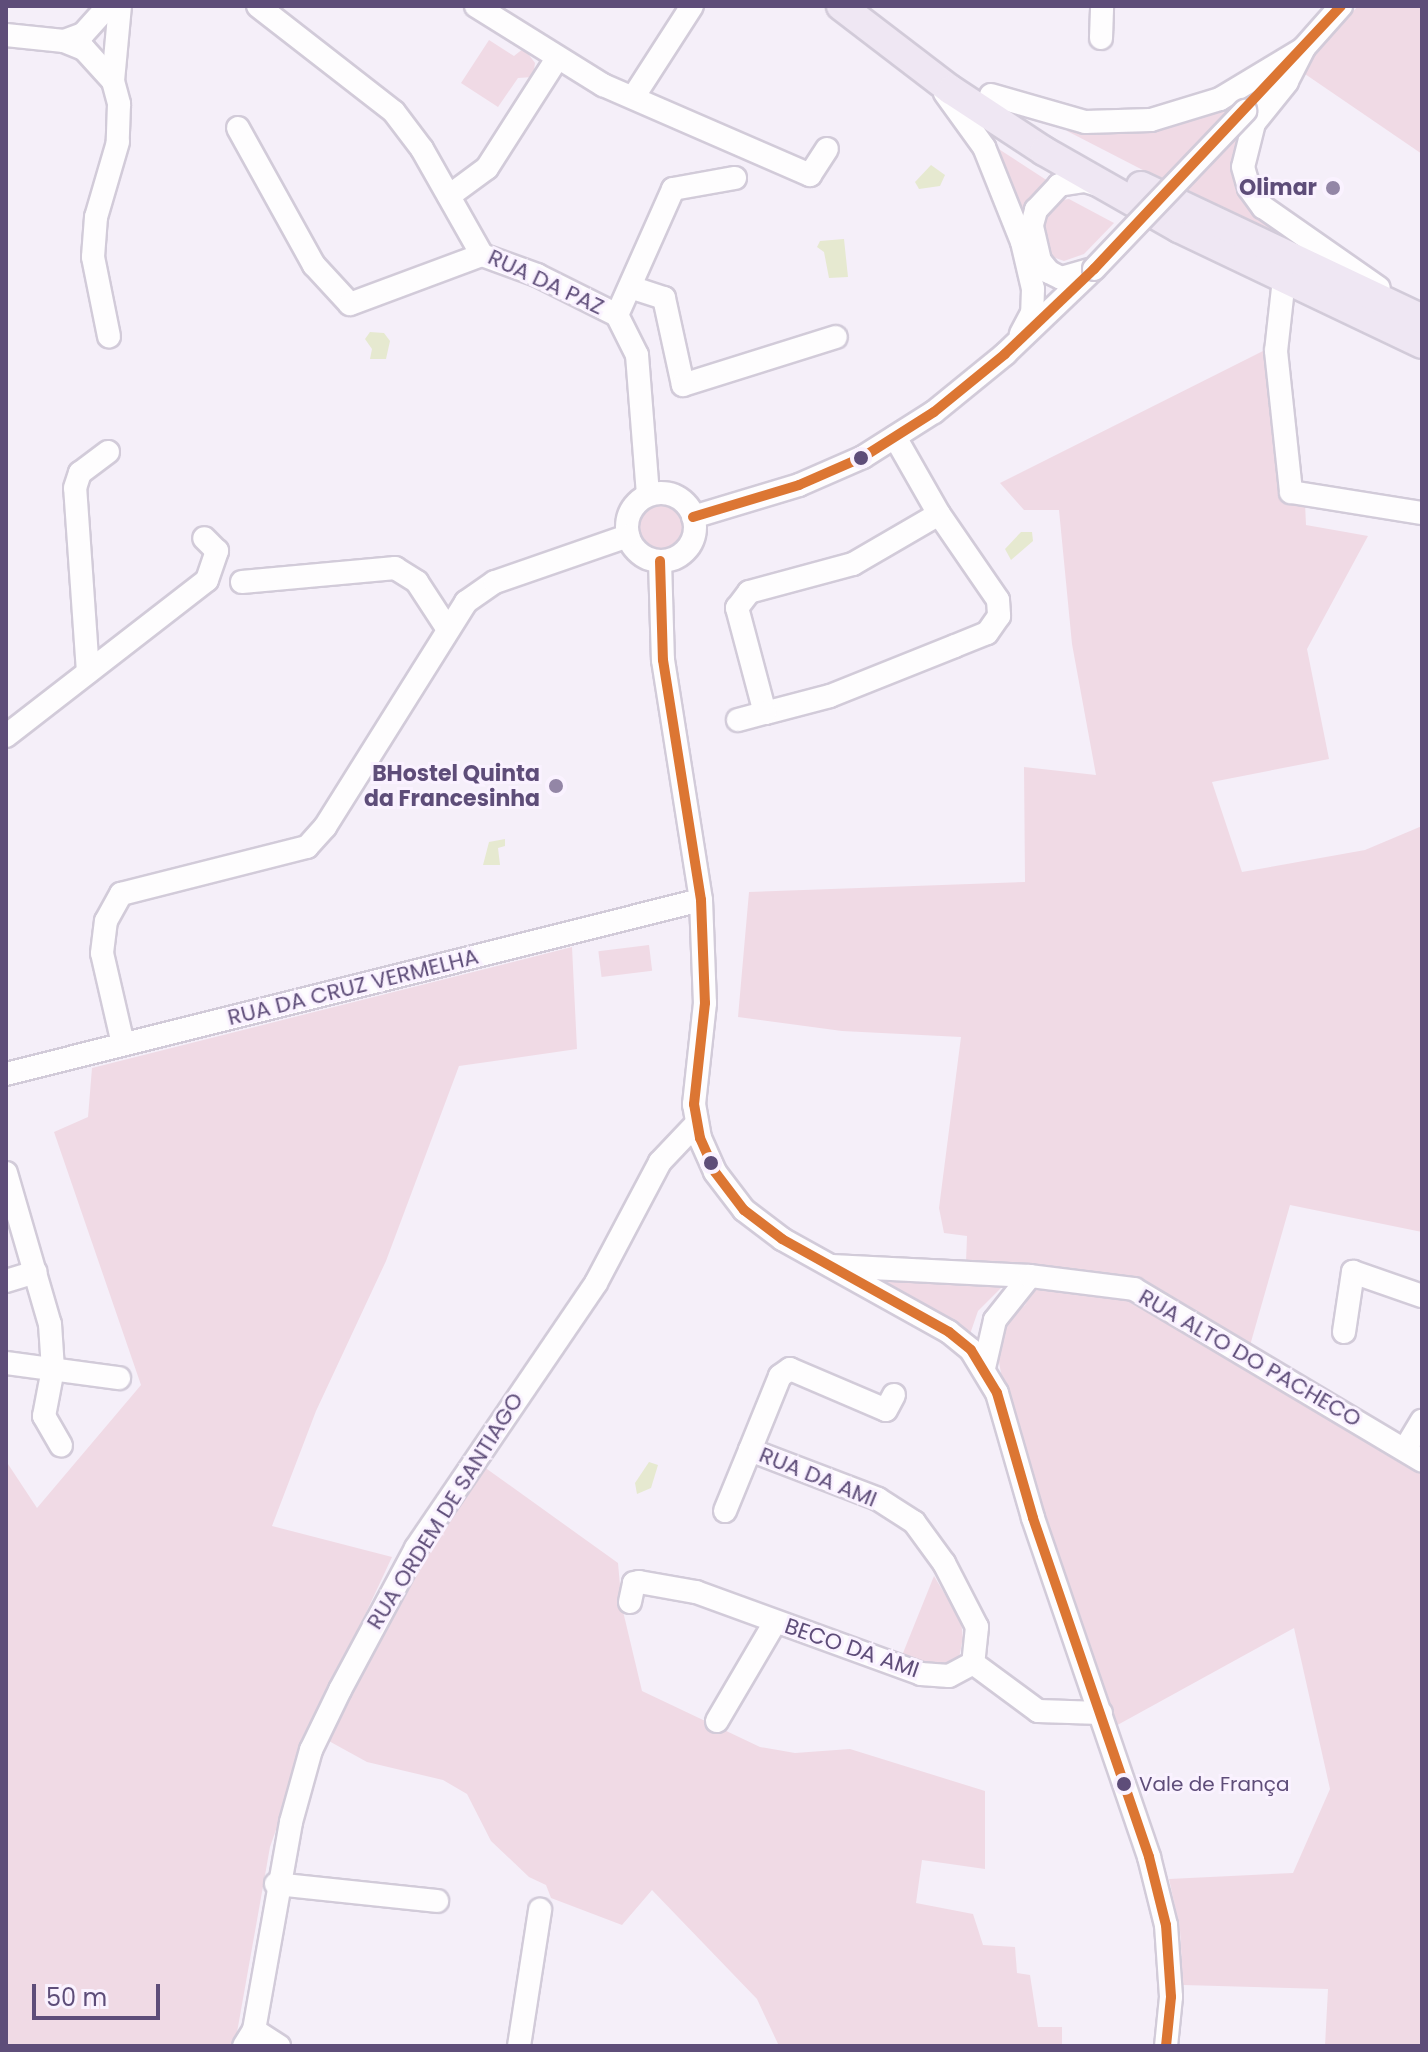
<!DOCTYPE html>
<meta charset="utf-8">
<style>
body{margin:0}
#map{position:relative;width:1428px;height:2052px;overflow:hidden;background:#f5eff9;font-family:Poppins,sans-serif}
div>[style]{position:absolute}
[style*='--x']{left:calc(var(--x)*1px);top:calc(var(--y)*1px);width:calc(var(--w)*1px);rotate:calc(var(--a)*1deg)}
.green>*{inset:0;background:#f0dae5;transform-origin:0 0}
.round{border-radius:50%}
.water>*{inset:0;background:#e6e9d0}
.roads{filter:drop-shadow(2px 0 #d2cbd9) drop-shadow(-2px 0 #d2cbd9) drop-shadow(0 2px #d2cbd9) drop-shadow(0 -2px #d2cbd9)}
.minor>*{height:22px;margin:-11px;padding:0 11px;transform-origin:11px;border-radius:11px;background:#fefdfe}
.minor>.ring{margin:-11px;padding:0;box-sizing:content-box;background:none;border:22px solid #fefdfe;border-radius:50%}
.major>*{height:28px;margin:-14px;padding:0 14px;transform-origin:14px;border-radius:14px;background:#efe7f3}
.bridges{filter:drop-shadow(2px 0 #d2cbd9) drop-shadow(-2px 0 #d2cbd9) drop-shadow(0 2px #d2cbd9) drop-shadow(0 -2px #d2cbd9)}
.minor-bridge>*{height:22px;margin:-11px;padding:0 11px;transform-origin:11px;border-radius:11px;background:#fefdfe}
.bus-1>*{height:10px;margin:-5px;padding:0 5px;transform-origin:5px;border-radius:5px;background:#dc7633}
.dots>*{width:22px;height:22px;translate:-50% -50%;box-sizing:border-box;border:4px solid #faf2ff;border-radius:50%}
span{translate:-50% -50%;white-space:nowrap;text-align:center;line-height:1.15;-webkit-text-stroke:6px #faf2ff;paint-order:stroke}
.bus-label{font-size:20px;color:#5e4d79}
.left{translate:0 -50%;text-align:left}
.poi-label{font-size:22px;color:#5e4d79;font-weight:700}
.right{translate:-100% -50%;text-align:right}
.street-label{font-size:22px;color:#5e4d79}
.frame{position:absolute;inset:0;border:8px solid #5e4d79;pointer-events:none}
.scale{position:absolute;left:32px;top:1984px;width:128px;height:36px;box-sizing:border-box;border:4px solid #5e4d79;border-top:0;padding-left:10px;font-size:24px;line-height:28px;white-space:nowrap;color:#5e4d79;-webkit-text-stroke:6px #faf2ff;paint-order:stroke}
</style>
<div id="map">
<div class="green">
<i style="clip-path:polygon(1358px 6px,1422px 6px,1422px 154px,1305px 74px,1305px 64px)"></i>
<i style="clip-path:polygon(489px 40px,514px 56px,524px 48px,535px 63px,533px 77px,518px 78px,498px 107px,461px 83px)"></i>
<i style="clip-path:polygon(1235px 94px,1244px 130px,1233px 174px,1243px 200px,1316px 259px,1067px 131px,1108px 134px,1158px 127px)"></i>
<i style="clip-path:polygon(988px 142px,1051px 183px,1032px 195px,1018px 221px)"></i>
<i style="clip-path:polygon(1069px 199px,1114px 223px,1084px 254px,1064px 261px,1050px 256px,1039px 220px,1057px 201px)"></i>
<i style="clip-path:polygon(1263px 351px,1279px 485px,1305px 503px,1306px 525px,1368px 536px,1307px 649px,1329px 759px,1212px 782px,1242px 872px,1365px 850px,1422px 826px,1422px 1232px,1290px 1205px,1245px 1363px,1422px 1475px,1422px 2046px,1325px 2046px,1328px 1989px,1183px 1985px,1180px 1930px,1169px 1879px,1293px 1873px,1330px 1789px,1294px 1628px,1112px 1728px,1002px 1379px,996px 1345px,1002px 1324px,1025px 1305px,1046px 1266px,966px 1262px,967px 1236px,944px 1233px,939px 1208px,961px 1037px,842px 1031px,738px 1017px,749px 892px,1025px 882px,1024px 767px,1096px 775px,1072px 644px,1059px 510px,1024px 510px,1000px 483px)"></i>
<i class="round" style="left:638px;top:502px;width:48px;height:48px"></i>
<i style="left:649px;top:945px;width:26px;height:51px;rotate:83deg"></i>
<i style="clip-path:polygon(572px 947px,577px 1049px,459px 1066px,386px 1261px,316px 1411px,272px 1526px,392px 1557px,309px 1735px,270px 1847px,236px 2038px,254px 2046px,6px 2046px,6px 1461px,37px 1508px,141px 1385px,54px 1132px,88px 1117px,92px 1068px)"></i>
<i style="clip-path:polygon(869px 1278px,1004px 1285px,978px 1311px,969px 1337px)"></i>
<i style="clip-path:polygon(480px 1464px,618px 1563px,622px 1607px,642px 1691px,760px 1747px,795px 1753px,850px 1749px,985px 1791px,985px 1869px,922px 1860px,916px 1903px,973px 1914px,983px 1945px,1015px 1947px,1017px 1973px,1030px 1975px,1038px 2027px,1062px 2027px,1062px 2046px,779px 2046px,757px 1999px,652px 1890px,622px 1925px,551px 1898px,546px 1885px,529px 1877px,491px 1841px,467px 1794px,443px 1780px,367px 1762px,327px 1740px,387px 1615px)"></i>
<i style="clip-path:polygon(934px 1576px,961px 1621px,963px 1638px,959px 1658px,944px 1669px,901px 1658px)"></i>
</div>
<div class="water">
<i style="clip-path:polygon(931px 165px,945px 175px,940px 186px,919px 189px,915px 182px)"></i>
<i style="clip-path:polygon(844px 239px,848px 277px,829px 278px,824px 252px,817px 247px,820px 241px)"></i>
<i style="clip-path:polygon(370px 332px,384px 333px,390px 341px,386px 359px,370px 359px,372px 349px,365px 339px)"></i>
<i style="clip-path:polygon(1021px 532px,1032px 532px,1033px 541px,1011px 560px,1005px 549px)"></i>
<i style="clip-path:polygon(505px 839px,505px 846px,498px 848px,500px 865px,483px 865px,489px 842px)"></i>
<i style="clip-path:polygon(649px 1462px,658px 1465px,651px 1488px,637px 1494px,635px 1483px)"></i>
</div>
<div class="roads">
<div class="minor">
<i style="--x:258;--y:6;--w:172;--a:37.9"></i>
<i style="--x:394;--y:112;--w:46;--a:52.9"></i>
<i style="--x:422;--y:149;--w:122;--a:60.5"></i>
<i style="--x:482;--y:255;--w:59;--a:20"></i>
<i style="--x:537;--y:275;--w:89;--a:26.6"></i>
<i style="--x:617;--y:315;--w:45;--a:63.4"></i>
<i style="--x:637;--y:355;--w:140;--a:85.5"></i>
<i style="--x:476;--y:6;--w:150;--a:31.9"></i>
<i style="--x:603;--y:85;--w:226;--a:23.5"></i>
<i style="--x:810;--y:175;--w:31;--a:-57"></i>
<i style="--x:6;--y:35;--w:58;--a:5.9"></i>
<i style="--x:64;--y:41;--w:22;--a:22"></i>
<i style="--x:84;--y:49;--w:43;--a:47.8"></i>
<i style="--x:113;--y:81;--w:24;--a:75"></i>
<i style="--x:119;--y:104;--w:38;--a:92"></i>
<i style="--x:118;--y:142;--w:78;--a:106.3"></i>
<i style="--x:96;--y:217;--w:40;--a:94.3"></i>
<i style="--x:93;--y:257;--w:81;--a:78.6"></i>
<i style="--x:1101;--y:38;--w:32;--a:-88"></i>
<i style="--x:64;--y:41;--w:20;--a:-20"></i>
<i style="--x:83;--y:34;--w:38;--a:-48"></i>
<i style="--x:1304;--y:48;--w:38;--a:117"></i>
<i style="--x:1287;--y:82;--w:53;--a:128.8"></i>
<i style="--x:1254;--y:123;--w:45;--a:104"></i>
<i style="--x:1243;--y:167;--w:22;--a:74"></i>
<i style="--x:1249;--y:188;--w:24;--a:54"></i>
<i style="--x:1263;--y:207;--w:141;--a:34.9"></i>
<i style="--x:1294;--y:59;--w:71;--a:-48.4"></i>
<i style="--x:113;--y:81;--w:75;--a:-84.7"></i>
<i style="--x:945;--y:93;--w:67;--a:54.2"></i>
<i style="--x:984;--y:147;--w:102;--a:68.2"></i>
<i style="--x:1022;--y:242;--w:48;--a:76.8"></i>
<i style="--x:1033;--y:289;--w:24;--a:92"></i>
<i style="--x:1032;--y:313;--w:24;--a:118"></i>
<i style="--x:991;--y:95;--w:98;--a:16"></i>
<i style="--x:1085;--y:122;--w:66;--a:-1.7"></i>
<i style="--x:1151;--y:120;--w:72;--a:-16.9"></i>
<i style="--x:1220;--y:99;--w:97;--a:-31.1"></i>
<i style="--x:634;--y:96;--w:107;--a:-57.2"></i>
<i style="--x:238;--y:128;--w:157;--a:61"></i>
<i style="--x:314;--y:265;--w:53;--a:47.3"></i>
<i style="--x:350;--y:304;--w:141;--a:-20.4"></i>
<i style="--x:449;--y:196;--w:47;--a:-36.4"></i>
<i style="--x:487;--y:168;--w:128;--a:-57.4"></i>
<i style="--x:1089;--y:270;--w:29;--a:164"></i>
<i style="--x:1061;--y:278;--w:13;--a:-153"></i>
<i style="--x:1049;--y:272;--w:14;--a:-129"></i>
<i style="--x:1040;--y:261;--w:37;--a:-103"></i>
<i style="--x:1032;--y:225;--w:16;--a:-75"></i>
<i style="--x:1036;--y:210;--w:34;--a:-47"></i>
<i style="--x:1059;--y:185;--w:26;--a:-9"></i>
<i style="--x:1085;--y:181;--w:17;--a:17"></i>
<i style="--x:1284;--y:279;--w:72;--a:96.3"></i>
<i style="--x:1276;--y:351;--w:142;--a:83.9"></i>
<i style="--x:1291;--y:492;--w:133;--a:9.1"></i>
<i style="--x:630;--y:287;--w:36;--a:18"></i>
<i style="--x:664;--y:298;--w:89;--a:77.7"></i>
<i style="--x:683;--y:385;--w:160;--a:-17.4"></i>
<i style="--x:617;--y:315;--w:138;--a:-66"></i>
<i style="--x:673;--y:189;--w:63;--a:-10.1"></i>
<i style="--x:895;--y:437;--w:89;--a:60.3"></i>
<i style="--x:939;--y:514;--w:104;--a:55.5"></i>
<i style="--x:998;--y:600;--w:16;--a:86"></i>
<i style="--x:999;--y:616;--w:21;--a:125"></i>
<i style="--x:987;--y:633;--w:35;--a:158"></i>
<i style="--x:955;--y:646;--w:135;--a:158.2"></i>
<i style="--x:830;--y:696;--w:67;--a:165.3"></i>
<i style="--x:765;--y:713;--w:109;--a:-104.9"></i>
<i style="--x:737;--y:608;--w:20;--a:-53"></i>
<i style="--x:749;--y:592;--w:108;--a:-15.1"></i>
<i style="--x:853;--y:564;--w:99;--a:-30.2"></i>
<i class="ring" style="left:627px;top:493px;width:46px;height:46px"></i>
<i style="--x:693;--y:517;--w:111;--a:-16.8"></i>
<i style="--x:799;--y:485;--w:70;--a:-23.6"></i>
<i style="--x:863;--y:457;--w:84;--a:-32.4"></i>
<i style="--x:934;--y:412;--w:92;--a:-39.2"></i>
<i style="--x:1005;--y:354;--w:123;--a:-43.7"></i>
<i style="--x:660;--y:561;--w:99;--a:88.3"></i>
<i style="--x:663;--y:660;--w:243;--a:81"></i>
<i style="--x:701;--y:900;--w:103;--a:87.8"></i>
<i style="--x:705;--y:1003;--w:102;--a:96.2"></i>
<i style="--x:694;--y:1104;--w:35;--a:80"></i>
<i style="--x:700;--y:1138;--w:37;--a:66"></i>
<i style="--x:715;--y:1172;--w:48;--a:52.7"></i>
<i style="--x:744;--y:1210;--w:48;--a:37.3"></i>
<i style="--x:782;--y:1239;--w:191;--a:29.1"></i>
<i style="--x:949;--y:1332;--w:28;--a:39"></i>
<i style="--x:971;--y:1350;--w:50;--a:58.8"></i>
<i style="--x:997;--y:1393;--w:130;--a:73.9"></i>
<i style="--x:1033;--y:1518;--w:358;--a:71.1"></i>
<i style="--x:1149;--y:1857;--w:70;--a:76"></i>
<i style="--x:1166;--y:1925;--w:72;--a:86"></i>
<i style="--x:1171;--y:1997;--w:49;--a:95.8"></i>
<i style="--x:242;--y:582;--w:154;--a:-5.2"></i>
<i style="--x:395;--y:568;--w:26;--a:32"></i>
<i style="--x:417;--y:582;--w:55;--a:56.9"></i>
<i style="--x:88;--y:672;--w:184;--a:-94"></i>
<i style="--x:75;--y:488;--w:16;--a:-72"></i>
<i style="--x:80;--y:473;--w:35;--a:-37"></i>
<i style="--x:738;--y:720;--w:28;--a:-15"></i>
<i style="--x:6;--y:736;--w:254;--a:-37.8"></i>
<i style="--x:207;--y:580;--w:31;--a:-71"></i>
<i style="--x:217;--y:551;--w:18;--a:-135"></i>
<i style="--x:123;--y:1044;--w:93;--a:-103"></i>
<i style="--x:102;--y:953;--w:32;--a:-83"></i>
<i style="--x:106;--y:921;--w:31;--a:-61"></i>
<i style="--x:121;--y:894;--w:192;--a:-14.2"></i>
<i style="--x:307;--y:847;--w:27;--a:-48"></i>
<i style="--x:325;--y:827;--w:266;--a:-57.9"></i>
<i style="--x:466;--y:602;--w:35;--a:-35"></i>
<i style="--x:495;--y:582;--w:141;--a:-19.1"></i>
<i style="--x:6;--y:1074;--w:716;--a:-14.06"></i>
<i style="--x:6;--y:1173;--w:157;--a:73.8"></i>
<i style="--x:50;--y:1324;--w:45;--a:86.2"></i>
<i style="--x:53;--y:1369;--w:48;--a:100.8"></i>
<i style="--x:44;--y:1416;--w:34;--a:60"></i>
<i style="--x:832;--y:1266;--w:198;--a:2.9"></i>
<i style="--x:6;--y:1281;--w:31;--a:-17"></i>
<i style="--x:1344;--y:1332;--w:61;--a:-81.5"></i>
<i style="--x:1353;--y:1272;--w:73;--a:19.2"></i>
<i style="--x:6;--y:1363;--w:114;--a:7.6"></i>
<i style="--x:984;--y:1368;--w:49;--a:-77.1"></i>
<i style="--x:995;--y:1320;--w:56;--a:-51.5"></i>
<i style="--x:1030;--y:1276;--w:105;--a:7.1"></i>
<i style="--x:1134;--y:1289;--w:335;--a:30.8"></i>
<i style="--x:1405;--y:1449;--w:33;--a:-59"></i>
<i style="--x:750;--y:1450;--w:80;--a:-67.9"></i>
<i style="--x:780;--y:1376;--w:12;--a:-35"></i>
<i style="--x:790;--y:1369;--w:104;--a:23.1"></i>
<i style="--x:886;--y:1410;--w:17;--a:-62"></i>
<i style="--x:725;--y:1511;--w:66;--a:-67.7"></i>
<i style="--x:750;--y:1450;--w:137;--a:20.9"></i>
<i style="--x:878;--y:1499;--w:43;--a:32.6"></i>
<i style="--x:914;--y:1522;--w:51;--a:53.8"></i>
<i style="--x:944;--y:1563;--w:72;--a:62.7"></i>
<i style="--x:977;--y:1627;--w:36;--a:96"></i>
<i style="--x:973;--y:1663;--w:81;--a:36.4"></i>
<i style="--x:1038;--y:1711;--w:63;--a:1.8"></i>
<i style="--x:630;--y:1602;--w:19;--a:-78"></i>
<i style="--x:634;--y:1583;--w:5;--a:-11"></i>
<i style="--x:639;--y:1582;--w:58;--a:10"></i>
<i style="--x:696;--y:1592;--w:239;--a:20"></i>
<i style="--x:921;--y:1674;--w:28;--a:4"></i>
<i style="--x:949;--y:1676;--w:27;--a:-28"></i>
<i style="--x:717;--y:1721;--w:115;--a:-59.6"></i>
<i style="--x:276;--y:1884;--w:162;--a:6"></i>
<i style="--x:254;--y:2030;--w:30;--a:33"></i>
<i style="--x:244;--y:2046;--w:19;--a:-58"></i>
<i style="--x:254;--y:2030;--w:211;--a:-79.9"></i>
<i style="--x:291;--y:1822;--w:75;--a:-74.5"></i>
<i style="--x:311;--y:1750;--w:67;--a:-64.2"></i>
<i style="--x:340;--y:1690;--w:161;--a:-61.8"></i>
<i style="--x:416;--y:1548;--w:320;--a:-55.8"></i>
<i style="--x:596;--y:1283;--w:137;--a:-62.1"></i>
<i style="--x:660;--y:1162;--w:52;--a:-46.5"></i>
<i style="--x:519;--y:2046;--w:138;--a:-81.2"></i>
</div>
<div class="major">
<i style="--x:841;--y:6;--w:138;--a:37.4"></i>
<i style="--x:951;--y:90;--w:111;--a:33.3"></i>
<i style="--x:1044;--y:151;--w:155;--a:29.7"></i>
<i style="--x:1179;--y:228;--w:269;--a:25.5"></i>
<i style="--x:1141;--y:186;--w:311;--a:25.3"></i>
</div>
</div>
<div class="bridges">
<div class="minor-bridge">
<i style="--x:1094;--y:269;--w:219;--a:-46.3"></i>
</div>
</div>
<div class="bus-1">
<i style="--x:693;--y:517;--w:111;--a:-16.8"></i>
<i style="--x:799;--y:485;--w:70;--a:-23.6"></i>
<i style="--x:863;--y:457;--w:84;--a:-32.4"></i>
<i style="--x:934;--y:412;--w:92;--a:-39.2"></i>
<i style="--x:1005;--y:354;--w:123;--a:-43.7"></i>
<i style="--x:1094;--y:269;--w:361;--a:-46.8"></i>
<i style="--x:660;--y:561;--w:99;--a:88.3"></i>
<i style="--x:663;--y:660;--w:243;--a:81"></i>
<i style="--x:701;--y:900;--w:103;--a:87.8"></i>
<i style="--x:705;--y:1003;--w:102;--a:96.2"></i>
<i style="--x:694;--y:1104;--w:35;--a:80"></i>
<i style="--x:700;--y:1138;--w:37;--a:66"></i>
<i style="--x:715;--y:1172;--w:48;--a:52.7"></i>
<i style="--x:744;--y:1210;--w:48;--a:37.3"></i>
<i style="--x:782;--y:1239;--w:191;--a:29.1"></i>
<i style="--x:949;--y:1332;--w:28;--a:39"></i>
<i style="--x:971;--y:1350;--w:50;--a:58.8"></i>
<i style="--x:997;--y:1393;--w:130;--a:73.9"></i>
<i style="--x:1033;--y:1518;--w:358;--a:71.1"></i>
<i style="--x:1149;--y:1857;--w:70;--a:76"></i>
<i style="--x:1166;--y:1925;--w:72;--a:86"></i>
<i style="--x:1171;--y:1997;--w:49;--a:95.8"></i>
</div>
<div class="dots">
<i style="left:1333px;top:188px;background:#9386a6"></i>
<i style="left:861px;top:458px;background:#5e4d79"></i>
<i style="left:556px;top:786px;background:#9386a6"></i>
<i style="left:711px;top:1163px;background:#5e4d79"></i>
<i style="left:1124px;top:1784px;background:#5e4d79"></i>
</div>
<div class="bus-label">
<span class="left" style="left:1139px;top:1784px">Vale de França</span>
</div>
<div class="poi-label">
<span class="right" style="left:1317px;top:188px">Olimar</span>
<span class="right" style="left:540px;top:786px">BHostel Quinta<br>da Francesinha</span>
</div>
<div class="street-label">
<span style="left:546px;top:282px;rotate:25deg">RUA DA PAZ</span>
<span style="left:353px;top:987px;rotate:-14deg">RUA DA CRUZ VERMELHA</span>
<span style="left:1250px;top:1358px;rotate:30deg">RUA ALTO DO PACHECO</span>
<span style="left:818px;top:1477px;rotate:22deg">RUA DA AMI</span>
<span style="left:445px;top:1511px;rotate:-58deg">RUA ORDEM DE SANTIAGO</span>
<span style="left:852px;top:1648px;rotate:19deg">BECO DA AMI</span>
</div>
<div class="frame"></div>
<div class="scale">50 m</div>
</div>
